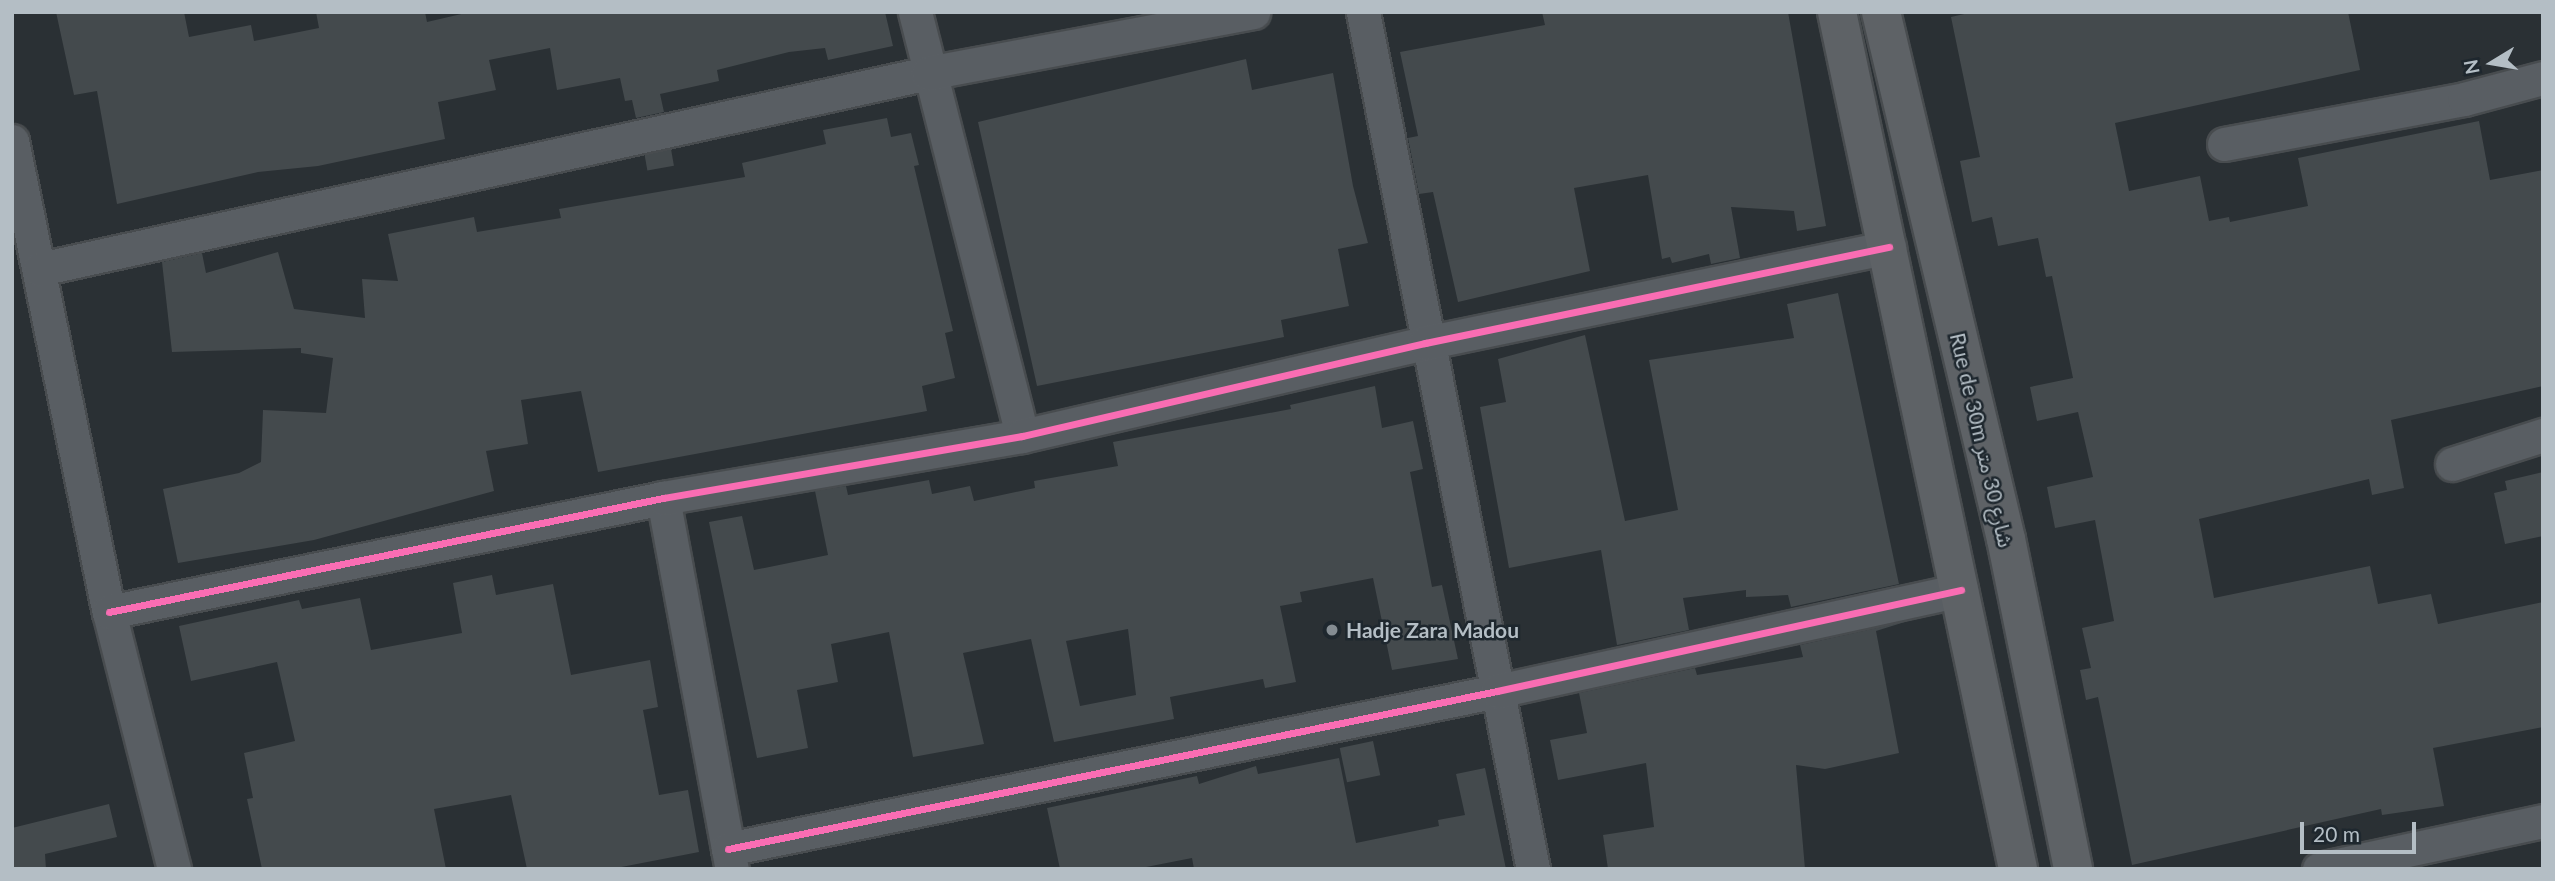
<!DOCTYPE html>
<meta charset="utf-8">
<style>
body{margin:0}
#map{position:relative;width:2555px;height:881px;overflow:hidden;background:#2a3034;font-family:Lato,"Noto Sans Arabic",sans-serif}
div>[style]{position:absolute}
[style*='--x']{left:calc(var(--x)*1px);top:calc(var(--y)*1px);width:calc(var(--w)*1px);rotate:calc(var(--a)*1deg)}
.building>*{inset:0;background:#444a4d;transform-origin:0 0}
.roads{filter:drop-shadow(2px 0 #484c4f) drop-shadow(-2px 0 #484c4f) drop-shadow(0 2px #484c4f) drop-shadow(0 -2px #484c4f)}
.street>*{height:33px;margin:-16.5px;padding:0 16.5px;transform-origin:16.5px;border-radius:16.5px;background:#595e63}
.secondary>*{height:38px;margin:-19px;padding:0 19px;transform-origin:19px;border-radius:19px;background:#5e6266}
.cycleway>*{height:7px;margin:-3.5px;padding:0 3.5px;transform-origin:3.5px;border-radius:3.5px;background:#f96db3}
.dots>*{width:19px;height:19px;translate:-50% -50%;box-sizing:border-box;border:4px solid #1e272e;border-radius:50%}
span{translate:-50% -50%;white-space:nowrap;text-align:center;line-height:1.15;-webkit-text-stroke:5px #1e272e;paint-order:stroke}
.street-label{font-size:21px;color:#b4bec5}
.poi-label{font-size:21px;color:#b4bec5;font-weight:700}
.left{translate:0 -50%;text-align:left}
.frame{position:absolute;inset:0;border:14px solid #b4bec5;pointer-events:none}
.north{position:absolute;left:2457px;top:28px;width:70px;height:70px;-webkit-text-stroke:5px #1e272e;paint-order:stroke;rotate:259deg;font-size:19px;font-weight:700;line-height:28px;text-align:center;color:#b4bec5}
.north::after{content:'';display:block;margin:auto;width:24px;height:32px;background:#b4bec5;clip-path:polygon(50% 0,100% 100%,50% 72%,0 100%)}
.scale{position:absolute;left:2300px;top:822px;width:116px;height:32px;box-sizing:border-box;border:4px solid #b4bec5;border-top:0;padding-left:9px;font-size:21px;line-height:24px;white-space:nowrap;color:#b4bec5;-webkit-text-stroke:5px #1e272e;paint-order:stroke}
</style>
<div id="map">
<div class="building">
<i style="clip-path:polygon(56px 12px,184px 12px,189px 37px,251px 25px,254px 41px,319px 28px,316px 12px,425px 12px,427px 22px,470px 12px,885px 12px,893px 46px,828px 60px,825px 48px,789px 52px,717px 70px,719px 81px,660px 94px,664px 112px,636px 118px,632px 100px,625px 101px,620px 78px,557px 90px,550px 48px,489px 60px,496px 90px,438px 102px,445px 139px,318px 166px,258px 172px,117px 204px,97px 91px,74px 95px)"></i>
<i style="clip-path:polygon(1542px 12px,1788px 12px,1826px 226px,1797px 231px,1794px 211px,1731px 207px,1740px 258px,1711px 264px,1709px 254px,1672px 263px,1670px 257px,1662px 259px,1648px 175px,1574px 188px,1590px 271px,1458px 302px,1433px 192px,1419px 194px,1408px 138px,1418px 136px,1400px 52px,1545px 25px)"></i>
<i style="clip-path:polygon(1973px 12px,2348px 12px,2360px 70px,2115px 123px,2129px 191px,2200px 176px,2209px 221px,2229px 217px,2230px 222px,2308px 206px,2298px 158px,2479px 121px,2490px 180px,2543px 170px,2543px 386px,2391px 420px,2404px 488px,2372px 495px,2369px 479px,2199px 519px,2214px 598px,2370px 566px,2378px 604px,2431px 594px,2438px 624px,2543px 602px,2543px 727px,2433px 748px,2444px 806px,2382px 815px,2381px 809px,2132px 865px,2098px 697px,2086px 700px,2080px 670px,2091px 668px,2082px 628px,2114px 621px,2095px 520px,2055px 528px,2047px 487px,2093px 477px,2078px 412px,2037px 421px,2030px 387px,2073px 378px,2052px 276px,2046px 277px,2038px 238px,1998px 246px,1992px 217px,1972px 222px,1960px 161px,1980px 157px,1951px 17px)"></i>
<i style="clip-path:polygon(1246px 59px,1252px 90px,1333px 73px,1353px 186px,1368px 243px,1338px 249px,1349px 306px,1281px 320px,1284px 337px,1037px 386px,978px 122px)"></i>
<i style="clip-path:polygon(887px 118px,891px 137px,911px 133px,919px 165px,914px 166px,953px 331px,945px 333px,955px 378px,922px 386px,927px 411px,598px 472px,581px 391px,521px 400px,528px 444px,486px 451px,494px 491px,314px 540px,178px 563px,163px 489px,239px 473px,261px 462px,263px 410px,326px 413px,333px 358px,301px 353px,301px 348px,172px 352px,162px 262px,202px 253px,206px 273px,278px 252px,294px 309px,365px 318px,362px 279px,398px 281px,388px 234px,474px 217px,477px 232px,561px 218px,559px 209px,745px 177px,742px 163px,826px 144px,823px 130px)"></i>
<i style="left:671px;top:149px;width:17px;height:27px;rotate:80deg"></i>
<i style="clip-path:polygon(1838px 293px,1899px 584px,1791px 607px,1788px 595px,1746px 597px,1746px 590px,1683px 598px,1689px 630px,1617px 645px,1601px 550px,1509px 568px,1480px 407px,1506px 402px,1498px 359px,1585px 335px,1625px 521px,1678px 510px,1649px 360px,1794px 338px,1787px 304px)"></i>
<i style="clip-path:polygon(evenodd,1375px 386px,1382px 428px,1413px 421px,1423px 469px,1410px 472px,1432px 587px,1442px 585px,1458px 659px,1392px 670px,1373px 578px,1300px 592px,1302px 602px,1280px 606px,1296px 682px,1265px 688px,1263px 679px,1170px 697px,1174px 719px,1054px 742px,1031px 639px,963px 653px,984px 744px,913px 757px,889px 632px,831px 644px,838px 682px,797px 690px,808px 748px,757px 758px,709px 522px,742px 516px,754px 570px,828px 555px,815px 491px,846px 486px,848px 495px,929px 480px,932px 494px,970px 486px,974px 501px,1035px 488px,1034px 481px,1118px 466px,1113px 442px,1291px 409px,1290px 405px,1375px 386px,1128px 629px,1136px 695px,1080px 706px,1066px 641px,1128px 629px)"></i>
<i style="clip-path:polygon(2543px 472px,2543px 536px,2505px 544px,2494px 493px,2507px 490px,2505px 481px)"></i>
<i style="clip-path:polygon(492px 575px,496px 595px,553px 584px,571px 675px,650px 660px,658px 707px,643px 710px,659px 795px,688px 790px,699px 852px,611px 869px,527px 869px,511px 795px,434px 809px,446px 869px,262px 869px,247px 799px,253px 798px,244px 753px,295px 741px,277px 662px,191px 681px,179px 626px,299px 600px,302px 609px,360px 598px,371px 650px,462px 633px,453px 583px)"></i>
<i style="clip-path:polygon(1908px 621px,1876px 631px,1899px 753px,1825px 769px,1796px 765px,1805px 869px,1608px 869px,1603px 835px,1654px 827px,1646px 763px,1558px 780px,1550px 740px,1587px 733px,1579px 693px,1695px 668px,1697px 675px,1803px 657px,1800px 645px)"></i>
<i style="left:1373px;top:741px;width:35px;height:34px;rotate:78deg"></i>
<i style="clip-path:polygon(1339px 758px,1356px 843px,1439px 826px,1438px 820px,1465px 815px,1456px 774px,1485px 768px,1506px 869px,1194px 869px,1192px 858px,1136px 869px,1060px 869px,1047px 808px,1197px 776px,1199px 784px,1256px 766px,1258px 774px)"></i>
<i style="clip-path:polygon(109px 804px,117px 837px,45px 854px,46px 869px,12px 869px,12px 828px)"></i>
</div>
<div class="roads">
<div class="street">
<i style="--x:915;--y:12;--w:437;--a:75.8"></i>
<i style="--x:1363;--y:12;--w:874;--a:78.78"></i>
<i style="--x:12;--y:141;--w:481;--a:78.4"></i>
<i style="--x:109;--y:612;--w:265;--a:75.8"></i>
<i style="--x:2224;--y:144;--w:244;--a:-10.6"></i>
<i style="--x:2464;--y:99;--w:82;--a:-14.9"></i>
<i style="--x:40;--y:269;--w:909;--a:-12.45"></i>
<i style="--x:928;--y:73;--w:331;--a:-10.6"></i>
<i style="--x:2452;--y:464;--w:96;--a:-17.7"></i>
<i style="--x:663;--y:498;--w:377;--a:79.5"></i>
<i style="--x:109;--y:612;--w:566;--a:-11.63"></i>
<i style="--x:663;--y:498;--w:364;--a:-9.8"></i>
<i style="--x:1022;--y:436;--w:414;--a:-13"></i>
<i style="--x:1425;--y:343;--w:474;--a:-11.7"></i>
<i style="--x:728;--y:849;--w:785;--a:-11.61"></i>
<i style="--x:1497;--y:691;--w:475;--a:-12.3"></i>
<i style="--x:2319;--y:869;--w:229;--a:-12.1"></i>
</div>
<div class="secondary">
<i style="--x:1837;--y:12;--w:876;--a:78.07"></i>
<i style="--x:1881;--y:12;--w:542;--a:76.66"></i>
<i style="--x:2006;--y:539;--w:337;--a:78.5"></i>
</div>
</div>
<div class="cycleway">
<i style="--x:109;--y:612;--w:566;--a:-11.63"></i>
<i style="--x:663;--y:498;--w:364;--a:-9.8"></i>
<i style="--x:1022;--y:436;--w:414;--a:-13"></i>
<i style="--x:1425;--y:343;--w:474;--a:-11.7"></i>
<i style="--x:728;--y:849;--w:785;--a:-11.61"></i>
<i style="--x:1497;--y:691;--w:475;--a:-12.3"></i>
</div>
<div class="dots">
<i style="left:1332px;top:630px;background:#848c92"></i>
</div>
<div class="street-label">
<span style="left:1982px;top:440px;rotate:77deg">Rue de 30m شارع 30 متر</span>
</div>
<div class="poi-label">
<span class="left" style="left:1346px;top:630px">Hadje Zara Madou</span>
</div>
<div class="frame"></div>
<div class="north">N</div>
<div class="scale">20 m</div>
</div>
